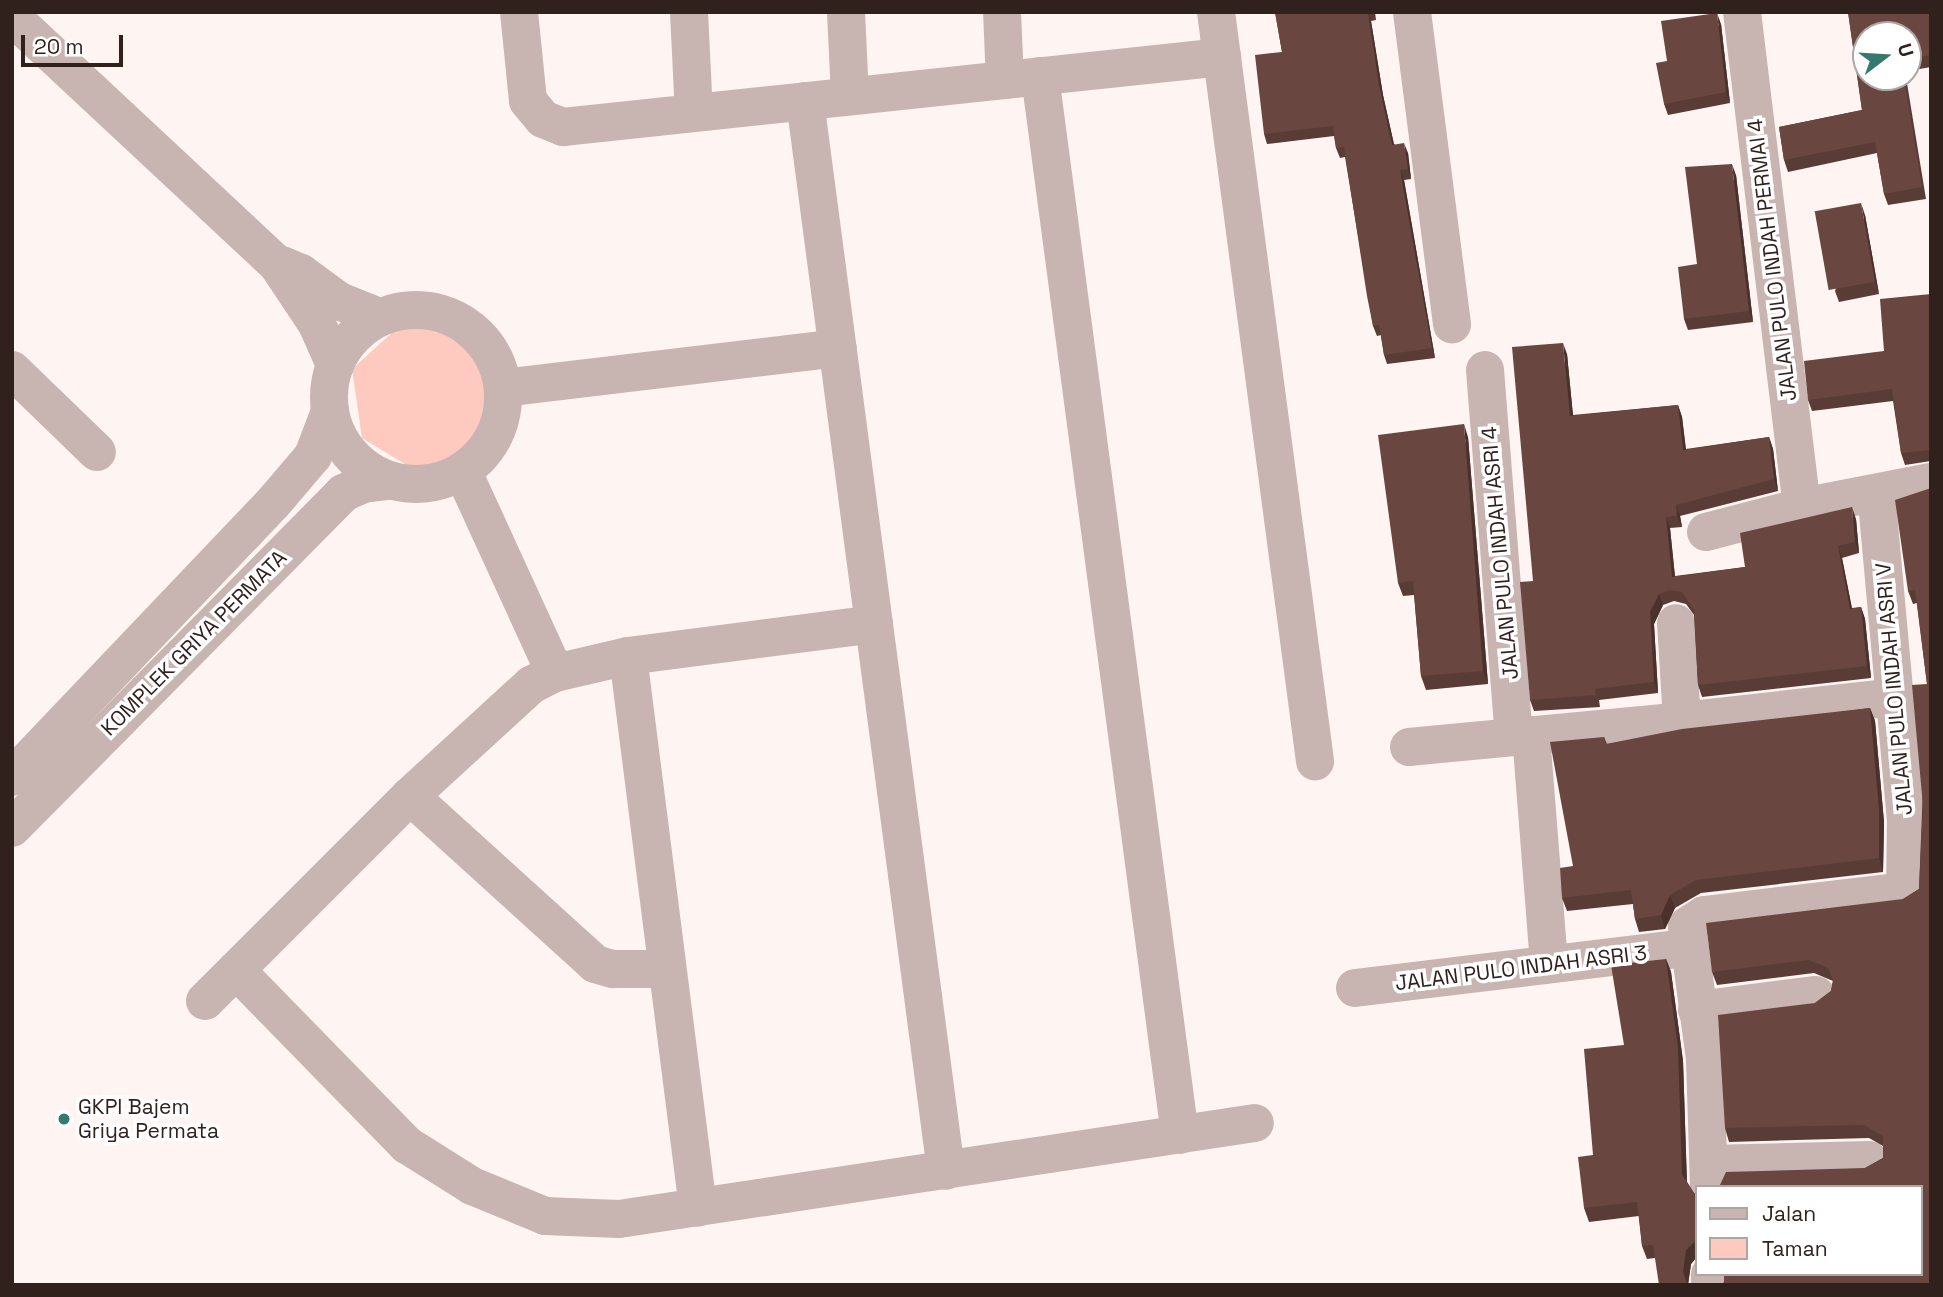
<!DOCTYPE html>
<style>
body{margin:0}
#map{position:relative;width:1943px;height:1297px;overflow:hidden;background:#fef5f3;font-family:"Space Grotesk",sans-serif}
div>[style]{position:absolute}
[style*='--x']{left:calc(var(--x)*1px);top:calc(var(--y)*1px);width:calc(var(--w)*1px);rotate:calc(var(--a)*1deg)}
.green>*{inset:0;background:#fecabf}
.minor>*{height:38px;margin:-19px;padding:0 19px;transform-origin:19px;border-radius:19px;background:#c8b5b1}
.minor>.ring{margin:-19px;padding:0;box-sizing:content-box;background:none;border:38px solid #c8b5b1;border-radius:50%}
.wall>*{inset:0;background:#5a3c36}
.shaded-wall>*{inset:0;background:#4a312c;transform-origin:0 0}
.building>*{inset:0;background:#69463f;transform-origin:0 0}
.dots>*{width:19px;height:19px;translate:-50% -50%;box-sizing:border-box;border:4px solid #fff;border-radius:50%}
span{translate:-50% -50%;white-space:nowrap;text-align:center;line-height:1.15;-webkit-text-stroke:7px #fff;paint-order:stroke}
.street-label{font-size:21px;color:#30211d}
.poi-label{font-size:21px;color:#30211d}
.left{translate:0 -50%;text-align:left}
.frame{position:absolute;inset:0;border:14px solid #30211d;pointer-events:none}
.legend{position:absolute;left:1695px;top:1185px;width:228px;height:91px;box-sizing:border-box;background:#fff;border:2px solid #aca6a5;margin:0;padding:9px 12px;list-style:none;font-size:21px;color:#30211d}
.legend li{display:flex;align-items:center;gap:14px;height:35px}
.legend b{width:35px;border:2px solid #aca6a5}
.north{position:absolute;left:1852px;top:21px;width:70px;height:70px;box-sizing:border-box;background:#fff;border:2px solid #aca6a5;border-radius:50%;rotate:73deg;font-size:19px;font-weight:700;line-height:28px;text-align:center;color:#30211d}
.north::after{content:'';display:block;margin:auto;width:24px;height:32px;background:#357a6f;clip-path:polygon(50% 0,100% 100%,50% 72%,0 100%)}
.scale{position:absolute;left:21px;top:35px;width:102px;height:32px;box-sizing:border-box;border:4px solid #30211d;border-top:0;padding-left:9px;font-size:21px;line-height:24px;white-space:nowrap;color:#30211d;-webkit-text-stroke:5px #fff;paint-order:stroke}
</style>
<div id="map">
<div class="green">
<i style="clip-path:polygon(404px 322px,475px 329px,506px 383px,484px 450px,418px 472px,362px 438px,352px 369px)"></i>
</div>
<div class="minor">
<i style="--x:519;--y:12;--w:89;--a:84.2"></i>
<i style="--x:528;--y:101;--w:23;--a:50"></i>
<i style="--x:543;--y:119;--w:22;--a:22"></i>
<i style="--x:563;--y:127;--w:663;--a:-6.06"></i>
<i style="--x:689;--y:12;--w:101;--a:87.2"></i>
<i style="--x:846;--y:12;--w:84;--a:87.3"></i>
<i style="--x:1002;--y:12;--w:68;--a:87.5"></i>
<i style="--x:1216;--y:12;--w:756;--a:82.47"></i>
<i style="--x:1412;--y:12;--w:315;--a:82.7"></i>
<i style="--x:1742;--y:12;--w:499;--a:83.1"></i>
<i style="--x:12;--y:17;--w:362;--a:43"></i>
<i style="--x:277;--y:264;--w:72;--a:56.3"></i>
<i style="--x:317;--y:324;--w:45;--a:66.3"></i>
<i style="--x:1040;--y:76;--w:1068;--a:82.47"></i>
<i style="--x:805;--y:101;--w:1079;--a:82.49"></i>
<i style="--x:282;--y:265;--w:21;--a:23"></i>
<i style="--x:301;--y:273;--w:47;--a:36.4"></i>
<i style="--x:339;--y:301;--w:43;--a:21.8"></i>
<i class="ring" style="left:329px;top:310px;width:136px;height:136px"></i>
<i style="--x:12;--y:370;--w:118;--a:44"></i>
<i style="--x:1485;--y:370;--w:367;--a:85.5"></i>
<i style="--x:503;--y:388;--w:337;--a:-6.8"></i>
<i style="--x:1706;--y:532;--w:99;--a:-14.6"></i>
<i style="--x:1802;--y:507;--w:131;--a:-11"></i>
<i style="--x:628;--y:656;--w:556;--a:82.77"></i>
<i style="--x:555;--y:673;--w:75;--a:-13.1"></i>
<i style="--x:628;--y:656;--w:248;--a:-7.4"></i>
<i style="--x:1682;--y:721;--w:214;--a:-6.4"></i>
<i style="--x:1531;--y:735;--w:230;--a:85.5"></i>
<i style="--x:1409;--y:747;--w:274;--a:-5.4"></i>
<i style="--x:1682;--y:721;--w:98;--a:-93.5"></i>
<i style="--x:12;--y:777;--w:378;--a:-46.4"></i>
<i style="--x:273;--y:503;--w:62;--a:-49.6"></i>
<i style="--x:313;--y:456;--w:48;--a:-69.3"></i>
<i style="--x:410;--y:796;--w:250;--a:42.2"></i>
<i style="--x:595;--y:964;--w:19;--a:16"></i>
<i style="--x:613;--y:969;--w:54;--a:0"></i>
<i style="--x:12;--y:828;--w:471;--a:-45.3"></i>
<i style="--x:343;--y:493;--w:22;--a:-24"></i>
<i style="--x:363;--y:484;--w:25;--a:-7"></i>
<i style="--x:236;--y:970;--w:245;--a:45.7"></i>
<i style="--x:407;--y:1145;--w:77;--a:32.2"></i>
<i style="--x:472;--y:1186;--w:79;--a:22.3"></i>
<i style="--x:545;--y:1216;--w:74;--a:2.3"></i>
<i style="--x:619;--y:1219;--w:643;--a:-8.58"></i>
<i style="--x:1355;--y:988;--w:334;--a:-6.9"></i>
<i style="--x:205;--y:1001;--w:290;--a:-45"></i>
<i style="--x:410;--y:796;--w:164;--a:-42.5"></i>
<i style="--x:531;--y:685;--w:27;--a:-27"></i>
<i style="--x:555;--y:673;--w:221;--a:-114.6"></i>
<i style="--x:1697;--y:1010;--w:120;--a:-7.2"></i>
<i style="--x:1709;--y:1164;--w:160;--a:-1.4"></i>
<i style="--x:1709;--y:1187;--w:128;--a:-91.8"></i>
<i style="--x:1705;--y:1059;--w:134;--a:-97.7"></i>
<i style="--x:1687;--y:926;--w:20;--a:-33"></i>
<i style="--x:1704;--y:915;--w:202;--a:-6.8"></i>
<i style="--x:1905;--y:891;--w:70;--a:-89.2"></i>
<i style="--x:1906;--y:821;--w:328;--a:-95.2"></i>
<i style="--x:1710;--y:1274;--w:11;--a:90"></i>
</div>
<div class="wall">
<i style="clip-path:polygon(1275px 12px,1375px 12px,1376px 20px,1371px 21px,1383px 95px,1394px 144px,1408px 153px,1411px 179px,1404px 180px,1435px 358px,1387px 364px,1384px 355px,1381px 335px,1377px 336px,1373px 326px,1345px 157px,1340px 158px,1336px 148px,1334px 136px,1267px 144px,1264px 134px,1282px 52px)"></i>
<i style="clip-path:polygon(1848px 12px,1931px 12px,1931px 67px,1908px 71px,1908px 35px,1866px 35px,1866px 77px,1906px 77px,1926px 199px,1888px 205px,1884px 194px,1877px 153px,1788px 172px,1784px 160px,1779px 127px,1862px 110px)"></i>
<i style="clip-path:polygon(1721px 24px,1730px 103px,1668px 115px,1664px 104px,1667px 61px)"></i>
<i style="clip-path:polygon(1736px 175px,1753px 322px,1688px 330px,1684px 319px,1697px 264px)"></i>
<i style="clip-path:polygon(1865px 215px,1879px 294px,1839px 302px,1835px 291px)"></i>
<i style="clip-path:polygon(1931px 294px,1931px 461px,1905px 465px,1901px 453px,1893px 401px,1812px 411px,1808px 400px,1884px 351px)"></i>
<i style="clip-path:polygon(1567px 354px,1573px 415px,1678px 405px,1682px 417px,1686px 449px,1769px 437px,1773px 449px,1778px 491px,1680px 516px,1682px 527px,1670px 528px,1675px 576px,1745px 567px,1856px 519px,1859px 553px,1842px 558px,1852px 608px,1861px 607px,1865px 619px,1871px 678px,1702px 697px,1698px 685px,1694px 615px,1686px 604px,1674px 601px,1663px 605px,1654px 624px,1658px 693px,1599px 700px,1600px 707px,1534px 711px,1530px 700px,1533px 581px)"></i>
<i style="clip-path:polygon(1468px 437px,1488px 684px,1426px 690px,1421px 676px,1414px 595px,1403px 596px,1398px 583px)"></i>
<i style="clip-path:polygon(1931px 488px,1931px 1285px,1724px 1282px,1865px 1168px,1883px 1158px,1883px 1146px,1869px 1138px,1729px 1142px,1725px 1128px,1815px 1003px,1831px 991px,1833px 981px,1814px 973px,1717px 985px,1712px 972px,1903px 899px,1919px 889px,1927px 684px,1917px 603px,1913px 604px,1908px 591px)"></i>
<i style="clip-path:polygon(1870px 708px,1875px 721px,1884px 822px,1883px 872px,1701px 893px,1675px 908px,1665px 929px,1639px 932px,1635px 919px,1633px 904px,1567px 911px,1562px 898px,1573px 866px,1604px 737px,1607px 744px)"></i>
<i style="clip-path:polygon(1666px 959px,1671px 972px,1683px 1061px,1687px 1182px,1694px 1193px,1696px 1193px,1696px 1258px,1691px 1264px,1688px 1284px,1655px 1258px,1647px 1259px,1642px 1246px,1639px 1216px,1589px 1222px,1584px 1208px,1593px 1155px,1624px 1045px)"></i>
</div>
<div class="shaded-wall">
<i style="clip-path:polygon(1368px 12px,1371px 21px,1383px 95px,1396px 154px,1392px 145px,1379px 85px)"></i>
<i style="clip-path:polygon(1717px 13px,1721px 24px,1730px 103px,1726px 92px)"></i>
<i style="left:1904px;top:77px;width:2px;height:111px"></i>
<i style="clip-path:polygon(1404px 143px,1408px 153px,1411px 179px,1408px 169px)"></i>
<i style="clip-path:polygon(1732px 164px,1736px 175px,1753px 322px,1749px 311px)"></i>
<i style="clip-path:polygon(1400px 170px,1404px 180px,1435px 358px,1432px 348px)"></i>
<i style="clip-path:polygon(1861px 203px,1865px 215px,1879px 294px,1875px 282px)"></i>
<i style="clip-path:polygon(1563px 343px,1567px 354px,1574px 427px,1570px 416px)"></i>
<i style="clip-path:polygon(1678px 405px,1682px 417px,1687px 461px,1683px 450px)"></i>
<i style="clip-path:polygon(1464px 424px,1468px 437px,1488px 684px,1483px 671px)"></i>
<i style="clip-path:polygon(1769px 437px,1773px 449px,1778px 491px,1774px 479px)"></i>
<i style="clip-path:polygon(1676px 505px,1680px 516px,1682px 527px,1677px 516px)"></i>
<i style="clip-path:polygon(1852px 507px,1856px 519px,1859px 553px,1855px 542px)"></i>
<i style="clip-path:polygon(1666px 517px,1670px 528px,1676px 588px,1672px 577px)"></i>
<i style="clip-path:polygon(1838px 546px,1842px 558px,1854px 620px,1850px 609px)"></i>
<i style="clip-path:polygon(1659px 594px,1663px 605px,1654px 624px,1658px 693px,1654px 682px,1650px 612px)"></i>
<i style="clip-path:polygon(1861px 607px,1865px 619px,1871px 678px,1867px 666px)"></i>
<i style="clip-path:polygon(1870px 708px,1875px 721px,1884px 822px,1883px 872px,1879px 858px)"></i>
<i style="clip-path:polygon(1670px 895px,1675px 908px,1665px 929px,1661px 915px)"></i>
<i style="clip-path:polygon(1666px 959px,1671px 972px,1683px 1061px,1687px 1188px,1682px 1174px)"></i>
<i style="clip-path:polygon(1694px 1242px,1696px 1249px,1696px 1258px,1691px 1264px,1688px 1285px,1687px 1285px,1683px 1272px,1686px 1250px)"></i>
</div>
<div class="building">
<i style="clip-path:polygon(1275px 12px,1368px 12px,1379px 85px,1392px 145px,1404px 143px,1408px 169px,1400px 170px,1432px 348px,1384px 355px,1379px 325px,1373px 326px,1367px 296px,1344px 147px,1336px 148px,1333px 126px,1264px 134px,1255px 55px,1282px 52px)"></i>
<i style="clip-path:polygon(1848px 12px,1931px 12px,1931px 55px,1908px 59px,1908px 35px,1866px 35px,1866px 77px,1904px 77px,1922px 187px,1884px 194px,1875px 142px,1784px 160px,1779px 127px,1862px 110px)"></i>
<i style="clip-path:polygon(1717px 13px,1726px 92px,1664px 104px,1656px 63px,1667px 61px,1661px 21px)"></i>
<i style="clip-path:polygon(1732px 164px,1749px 311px,1684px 319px,1678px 267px,1697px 264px,1685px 167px)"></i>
<i style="left:1861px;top:203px;width:80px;height:47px;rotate:80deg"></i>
<i style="clip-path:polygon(1931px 294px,1931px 450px,1901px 453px,1892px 389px,1808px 400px,1804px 361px,1884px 351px,1880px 299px)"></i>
<i style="clip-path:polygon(1563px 343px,1570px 416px,1678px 405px,1683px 450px,1769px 437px,1774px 479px,1676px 505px,1677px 516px,1666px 517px,1672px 577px,1745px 567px,1740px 533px,1852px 507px,1855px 542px,1838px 546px,1850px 609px,1861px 607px,1867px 666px,1698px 685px,1694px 610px,1682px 592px,1670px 590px,1659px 594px,1650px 612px,1654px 682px,1595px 689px,1596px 695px,1530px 700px,1520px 582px,1533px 581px,1512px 347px)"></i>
<i style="clip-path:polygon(1464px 424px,1483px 671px,1421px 676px,1413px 581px,1398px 583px,1378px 435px)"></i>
<i style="clip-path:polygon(1931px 488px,1931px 1285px,1721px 1285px,1724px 1282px,1724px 1274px,1920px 1274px,1920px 1187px,1719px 1187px,1726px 1172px,1865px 1168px,1883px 1158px,1883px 1136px,1864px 1125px,1725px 1128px,1718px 1015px,1815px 1003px,1831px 991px,1833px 980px,1828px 968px,1809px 960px,1712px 972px,1706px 923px,1903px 899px,1919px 889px,1923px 806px,1912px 685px,1927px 684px,1915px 590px,1908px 591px,1895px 500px)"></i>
<i style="clip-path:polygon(1870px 708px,1879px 809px,1879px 858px,1696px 880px,1670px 895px,1661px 915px,1635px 919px,1631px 890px,1562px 898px,1560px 868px,1573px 866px,1550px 742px,1604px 737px,1606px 744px,1682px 729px)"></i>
<i style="clip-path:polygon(1666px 959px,1678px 1047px,1682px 1174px,1694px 1193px,1696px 1193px,1696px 1242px,1694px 1242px,1686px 1250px,1683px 1272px,1687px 1283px,1689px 1285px,1659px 1285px,1653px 1245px,1642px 1246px,1637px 1202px,1584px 1208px,1578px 1157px,1593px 1155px,1584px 1049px,1624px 1045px,1611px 965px)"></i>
</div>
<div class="dots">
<i style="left:64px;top:1119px;background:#357a6f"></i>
</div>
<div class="street-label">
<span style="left:1772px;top:260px;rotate:-97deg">JALAN PULO INDAH PERMAI 4</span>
<span style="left:1500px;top:553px;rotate:-95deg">JALAN PULO INDAH ASRI 4</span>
<span style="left:194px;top:643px;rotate:-45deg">KOMPLEK GRIYA PERMATA</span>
<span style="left:1894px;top:689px;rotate:-95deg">JALAN PULO INDAH ASRI V</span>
<span style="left:1521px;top:968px;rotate:-7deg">JALAN PULO INDAH ASRI 3</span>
</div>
<div class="poi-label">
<span class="left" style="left:78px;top:1119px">GKPI Bajem<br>Griya Permata</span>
</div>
<div class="frame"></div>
<ul class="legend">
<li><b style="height:9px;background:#c8b5b1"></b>Jalan</li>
<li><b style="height:19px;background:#fecabf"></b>Taman</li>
</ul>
<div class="north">U</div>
<div class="scale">20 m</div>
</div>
